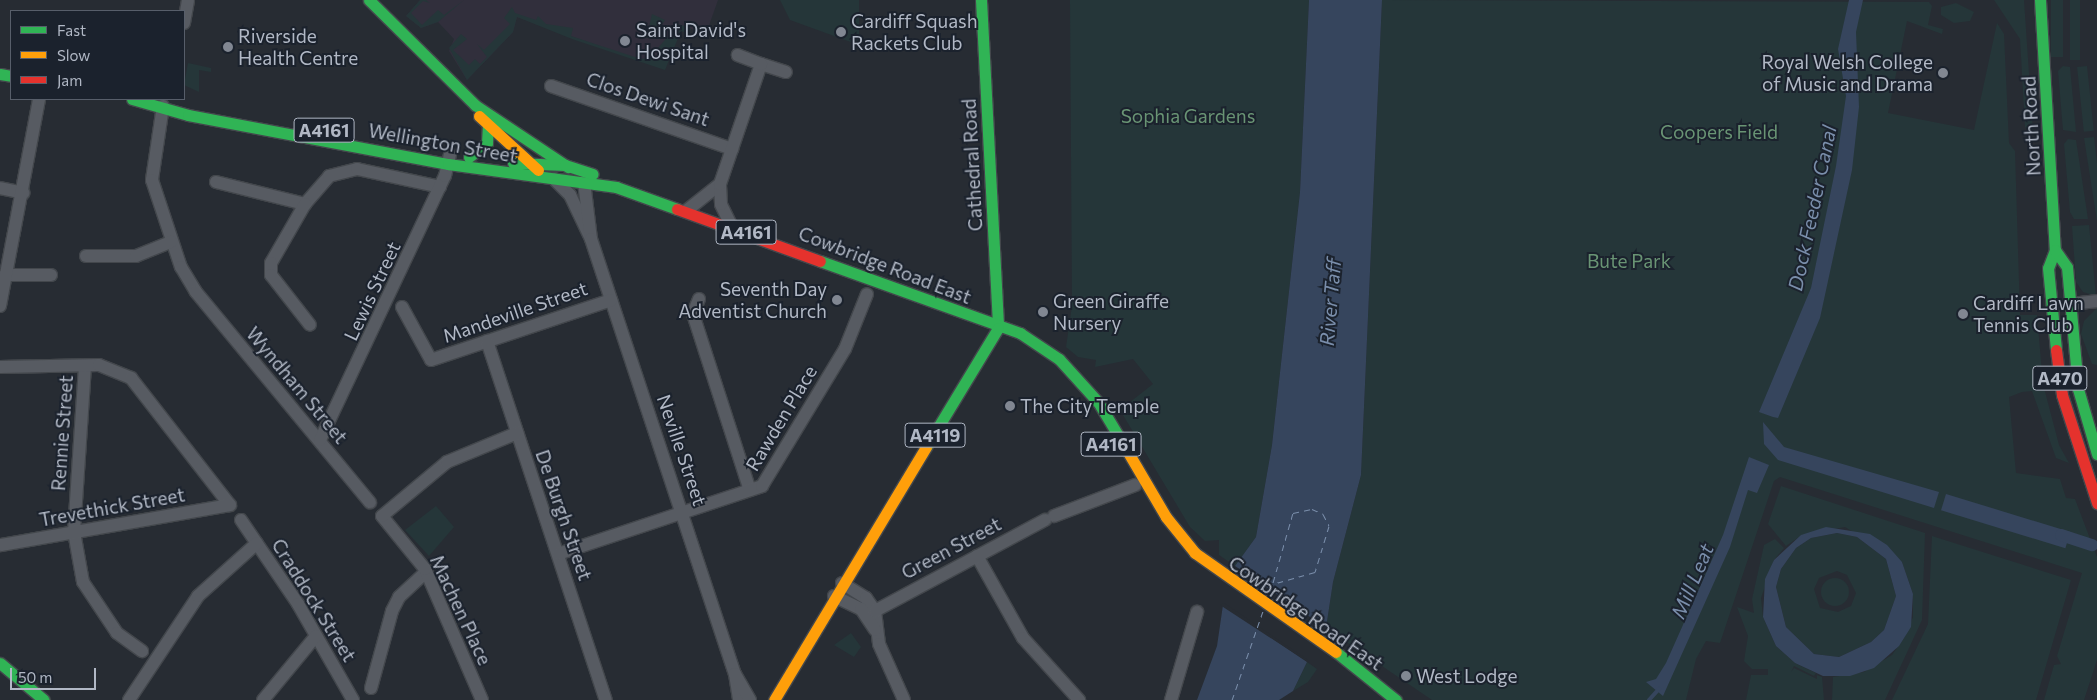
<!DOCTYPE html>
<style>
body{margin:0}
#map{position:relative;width:2097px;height:700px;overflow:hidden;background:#272c33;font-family:Commissioner,sans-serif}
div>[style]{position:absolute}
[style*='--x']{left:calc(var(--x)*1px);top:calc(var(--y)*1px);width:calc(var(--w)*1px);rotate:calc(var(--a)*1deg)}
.medical>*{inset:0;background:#312f3c}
.green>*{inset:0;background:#253639;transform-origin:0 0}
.round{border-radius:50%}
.water>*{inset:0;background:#36455d;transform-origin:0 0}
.pier>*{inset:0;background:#272c33}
.stream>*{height:4px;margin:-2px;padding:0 2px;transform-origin:2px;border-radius:2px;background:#36455d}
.canal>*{height:12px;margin:-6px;padding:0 6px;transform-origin:6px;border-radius:6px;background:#36455d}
.ferry>*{height:1px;margin-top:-0.5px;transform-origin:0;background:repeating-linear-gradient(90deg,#7a8eab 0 6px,transparent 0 11px)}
.roads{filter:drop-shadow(1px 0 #43474c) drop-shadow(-1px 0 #43474c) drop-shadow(0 1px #43474c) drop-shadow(0 -1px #43474c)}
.street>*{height:12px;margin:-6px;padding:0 6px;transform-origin:6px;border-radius:6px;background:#575b62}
.fast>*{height:11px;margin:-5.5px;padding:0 5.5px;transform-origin:5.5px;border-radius:5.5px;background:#30b455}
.slow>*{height:11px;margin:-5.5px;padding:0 5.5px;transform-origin:5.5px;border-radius:5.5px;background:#ff9f0a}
.jam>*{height:11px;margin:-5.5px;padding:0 5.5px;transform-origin:5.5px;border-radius:5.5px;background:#e5322d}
.dots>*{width:14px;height:14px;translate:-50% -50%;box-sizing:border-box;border:2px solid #1b222d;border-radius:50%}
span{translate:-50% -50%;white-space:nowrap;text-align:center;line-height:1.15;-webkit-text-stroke:4px #1b222d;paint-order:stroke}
.shield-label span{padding:1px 4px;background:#1b222d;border:1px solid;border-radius:4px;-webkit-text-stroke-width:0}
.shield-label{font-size:18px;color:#b1b8c5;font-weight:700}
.poi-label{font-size:19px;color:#b1b8c5}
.left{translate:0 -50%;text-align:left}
.right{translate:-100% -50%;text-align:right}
.street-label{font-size:19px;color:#b1b8c5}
.park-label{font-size:19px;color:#699474}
.water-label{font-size:20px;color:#7a8eab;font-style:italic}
.legend{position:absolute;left:10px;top:10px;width:175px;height:90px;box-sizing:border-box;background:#1b222d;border:1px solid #575e6a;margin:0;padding:6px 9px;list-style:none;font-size:15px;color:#b1b8c5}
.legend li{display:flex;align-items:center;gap:10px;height:25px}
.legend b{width:25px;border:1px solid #575e6a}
.scale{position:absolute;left:10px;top:668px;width:86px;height:22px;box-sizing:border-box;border:2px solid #b1b8c5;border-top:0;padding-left:6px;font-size:15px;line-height:18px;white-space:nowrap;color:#b1b8c5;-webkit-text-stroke:4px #1b222d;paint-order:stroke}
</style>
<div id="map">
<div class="medical">
<i style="clip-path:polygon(420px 0,718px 0,706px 34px,679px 25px,660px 68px,517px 17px,513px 32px,467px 80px,449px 51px,454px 39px,438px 22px,421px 28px,406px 16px)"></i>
</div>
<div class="green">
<i style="clip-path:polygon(420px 0,426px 0,430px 3px,423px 1px,411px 13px,422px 25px,438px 10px,444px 15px,464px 0,438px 22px,421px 28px,406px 16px)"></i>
<i style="clip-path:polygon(780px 0,859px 0,859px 45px,790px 20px)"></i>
<i style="clip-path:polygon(1070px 0,1309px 0,1300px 192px,1272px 445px,1256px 537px,1235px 566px,1219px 555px,1219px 540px,1205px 541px,1190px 527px,1120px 410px,1153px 384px,1133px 359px,1095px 367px,1096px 360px,1078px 357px,1066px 347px,1072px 306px)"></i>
<i style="clip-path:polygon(1382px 0,1929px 2px,1932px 6px,1928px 25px,1943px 29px,1942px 34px,1907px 21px,1888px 113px,1974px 130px,1997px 23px,2004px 34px,2009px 143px,2015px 151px,2020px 315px,2037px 315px,2043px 384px,2059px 445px,2069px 463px,2056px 458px,2032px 391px,2022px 392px,2009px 397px,2016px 473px,2060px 479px,2066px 498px,2075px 499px,2097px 557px,2097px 660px,2084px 700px,2044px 700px,2054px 665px,2061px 664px,2057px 656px,2082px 573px,1780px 477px,1774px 481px,1720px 643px,1706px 641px,1696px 659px,1686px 700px,1432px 700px,1326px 628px,1333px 582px,1361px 475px)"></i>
<i style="clip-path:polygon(1994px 0,2024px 0,2033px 132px,2025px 127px,2020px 39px)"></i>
<i style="left:2051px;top:0;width:12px;height:57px"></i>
<i style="left:2070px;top:0;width:10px;height:60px"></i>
<i style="clip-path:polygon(1956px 3px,1974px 12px,1970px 21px,1954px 23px,1941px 15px,1941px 7px)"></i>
<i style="clip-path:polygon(485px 6px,461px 34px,467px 39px,453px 50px,469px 65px,475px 59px,480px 64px,487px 57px,477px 44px,484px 50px,510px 24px,504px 18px,512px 7px,515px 13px,536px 20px,538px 16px,546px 24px,573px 28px,571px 36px,641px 59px,660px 57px,657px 49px,679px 24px,691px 29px,689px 34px,681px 31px,665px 70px,572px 39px,517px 17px,513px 32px,467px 80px,449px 48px)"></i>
<i style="clip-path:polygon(652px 14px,665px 20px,655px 35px,647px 38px,641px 37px,647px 36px)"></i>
<i style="clip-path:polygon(188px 63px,211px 68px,211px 72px,199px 70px,199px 92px,184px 85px)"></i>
<i style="clip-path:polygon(2063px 66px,2070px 67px,2076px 132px,2063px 130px,2058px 71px)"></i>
<i style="left:2087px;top:66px;width:65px;height:10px;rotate:84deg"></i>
<i style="clip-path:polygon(2094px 137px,2097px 163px,2097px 221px,2084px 138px)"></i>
<i style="clip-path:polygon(2068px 139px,2076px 140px,2088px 219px,2074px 219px,2070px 212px,2064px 144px)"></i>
<i style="clip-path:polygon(2089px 225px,2096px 296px,2083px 292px,2076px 282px,2072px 226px)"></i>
<i style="clip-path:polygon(2097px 308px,2097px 365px,2092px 364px,2081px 334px,2084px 321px)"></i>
<i style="clip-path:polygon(1781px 486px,1925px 533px,1922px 620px,1885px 700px,1832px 700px,1833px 677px,1864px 672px,1892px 655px,1904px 638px,1913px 617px,1913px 594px,1902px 562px,1845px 527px,1802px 535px,1786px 546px,1768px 524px)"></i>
<i style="clip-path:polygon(436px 506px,454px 527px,429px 556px,405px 530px)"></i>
<i style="clip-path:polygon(evenodd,1837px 533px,1857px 537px,1886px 559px,1896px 596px,1884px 630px,1871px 642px,1839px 657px,1814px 654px,1786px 627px,1776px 587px,1781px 569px,1796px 548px,1811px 538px,1837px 533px,1837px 571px,1847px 575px,1856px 593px,1851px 606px,1838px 612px,1820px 608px,1814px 589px,1819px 578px,1837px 571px)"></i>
<i style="clip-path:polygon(1932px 536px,2071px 580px,2036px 700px,1892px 700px,1928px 624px)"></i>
<i style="clip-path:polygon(1775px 539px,1784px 548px,1774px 560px,1761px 598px,1763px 617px,1776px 646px,1795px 663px,1816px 673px,1814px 676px,1794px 666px,1791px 672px,1794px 668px,1817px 679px,1817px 675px,1822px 677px,1824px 700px,1746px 700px,1751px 675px,1768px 675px,1768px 669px,1752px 669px,1744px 661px,1748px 636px,1737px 607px,1754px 613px,1752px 599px,1764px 545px)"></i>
<i class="round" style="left:1821px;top:578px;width:28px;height:28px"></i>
<i style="clip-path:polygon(851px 633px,861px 647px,854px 657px,834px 645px)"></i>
<i style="clip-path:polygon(1307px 662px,1317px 669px,1308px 682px,1293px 691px)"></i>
</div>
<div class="water">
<i style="clip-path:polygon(1309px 0,1382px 0,1361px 475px,1333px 582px,1326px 628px,1235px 566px,1256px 537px,1272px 445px,1300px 192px)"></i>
<i style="clip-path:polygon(1849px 0,1863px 0,1856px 32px,1859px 107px,1852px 170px,1820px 318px,1778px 418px,1773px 417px,1759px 412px,1811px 288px,1836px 166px,1846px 96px,1838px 49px)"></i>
<i style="clip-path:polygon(1763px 422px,1784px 447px,1939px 492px,1934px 508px,1778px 460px,1764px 444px)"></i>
<i style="clip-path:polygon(1749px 457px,1769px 465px,1757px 493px,1748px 490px,1730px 547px,1663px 696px,1646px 682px,1656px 679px,1666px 663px,1723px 535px)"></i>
<i style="left:1946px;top:494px;width:130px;height:17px;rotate:17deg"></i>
<i style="clip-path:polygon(evenodd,1826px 527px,1870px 534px,1887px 545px,1902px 562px,1913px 594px,1911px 627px,1899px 646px,1874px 668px,1850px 676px,1823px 676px,1795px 663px,1776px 646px,1763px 617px,1765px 579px,1774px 560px,1801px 535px,1826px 527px,1837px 533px,1857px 537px,1886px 559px,1896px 596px,1884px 630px,1871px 642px,1839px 657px,1814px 654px,1786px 627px,1776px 587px,1781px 569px,1796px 548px,1811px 538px,1837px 533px)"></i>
<i style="clip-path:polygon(1223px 605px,1307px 662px,1293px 691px,1279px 700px,1197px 700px,1217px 646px)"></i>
</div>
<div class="pier">
<i style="clip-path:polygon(1233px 565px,1326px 628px,1328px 630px,1302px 615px)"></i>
<i style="clip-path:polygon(1224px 603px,1308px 660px,1309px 663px,1220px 605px)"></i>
</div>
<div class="stream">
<i style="--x:1649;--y:700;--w:15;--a:-48"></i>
</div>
<div class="canal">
<i style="--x:2061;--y:535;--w:33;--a:18"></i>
</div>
<div class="ferry">
<i style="--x:1270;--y:593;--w:83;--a:-74"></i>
<i style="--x:1293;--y:513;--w:19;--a:-12"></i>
<i style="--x:1312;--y:509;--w:12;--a:24"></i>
<i style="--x:1323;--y:514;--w:13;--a:63"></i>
<i style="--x:1329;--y:526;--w:48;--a:106.9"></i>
<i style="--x:1315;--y:572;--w:44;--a:164.1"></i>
<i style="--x:1232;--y:700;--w:94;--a:-70.8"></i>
</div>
<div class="roads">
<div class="street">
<i style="--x:184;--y:23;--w:23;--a:-80"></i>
<i style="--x:761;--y:64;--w:26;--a:18"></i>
<i style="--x:551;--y:86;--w:192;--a:19.2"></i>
<i style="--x:163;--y:106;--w:75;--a:98.5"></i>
<i style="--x:152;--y:180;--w:92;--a:71.6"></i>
<i style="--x:181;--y:267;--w:29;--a:59"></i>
<i style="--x:196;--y:292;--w:273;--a:50.4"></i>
<i style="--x:554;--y:179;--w:23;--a:45"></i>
<i style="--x:570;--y:195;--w:49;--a:64.5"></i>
<i style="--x:216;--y:182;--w:92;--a:13.9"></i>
<i style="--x:305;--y:204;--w:37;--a:-49"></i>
<i style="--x:329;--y:176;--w:29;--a:-14"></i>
<i style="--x:357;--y:169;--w:85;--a:12.2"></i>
<i style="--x:584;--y:182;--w:57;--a:83"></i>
<i style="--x:591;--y:239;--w:458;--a:71.7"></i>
<i style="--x:735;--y:674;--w:26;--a:81"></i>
<i style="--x:0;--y:188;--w:24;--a:12"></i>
<i style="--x:305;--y:204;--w:68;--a:120"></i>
<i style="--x:271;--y:263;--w:12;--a:90"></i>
<i style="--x:271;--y:275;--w:63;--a:52"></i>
<i style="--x:686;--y:211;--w:43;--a:-38.5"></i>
<i style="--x:732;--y:227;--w:25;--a:-116"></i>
<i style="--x:721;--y:204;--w:20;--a:-93"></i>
<i style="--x:720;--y:184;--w:127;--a:-71.1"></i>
<i style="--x:761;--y:64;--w:25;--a:-159"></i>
<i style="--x:86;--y:256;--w:50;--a:0"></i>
<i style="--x:136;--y:256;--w:38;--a:-22"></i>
<i style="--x:5;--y:275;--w:46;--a:0"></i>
<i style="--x:699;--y:299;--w:16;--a:112"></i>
<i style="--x:693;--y:314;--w:185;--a:72.1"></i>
<i style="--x:2070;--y:304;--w:27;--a:-6"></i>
<i style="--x:0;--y:306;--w:211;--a:-79.3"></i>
<i style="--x:402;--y:307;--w:60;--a:61.3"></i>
<i style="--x:431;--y:360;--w:190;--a:-18.4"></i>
<i style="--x:487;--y:341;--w:378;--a:71.7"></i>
<i style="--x:85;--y:366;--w:166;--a:93.8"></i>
<i style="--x:74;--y:532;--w:51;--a:79.8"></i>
<i style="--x:83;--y:582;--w:61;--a:56.3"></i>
<i style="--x:117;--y:633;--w:31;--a:36"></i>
<i style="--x:0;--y:367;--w:99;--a:-1.2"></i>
<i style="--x:99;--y:365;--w:35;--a:22"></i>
<i style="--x:131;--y:378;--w:161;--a:52.1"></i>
<i style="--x:230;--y:505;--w:233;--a:170.1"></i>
<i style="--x:320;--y:440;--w:292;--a:-64.7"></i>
<i style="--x:445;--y:176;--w:23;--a:-77"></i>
<i style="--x:1054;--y:516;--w:87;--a:-20.9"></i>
<i style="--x:241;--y:520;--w:102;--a:55.8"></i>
<i style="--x:298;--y:604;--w:111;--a:60.2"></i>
<i style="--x:558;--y:554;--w:215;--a:-18.4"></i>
<i style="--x:762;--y:486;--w:160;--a:-58.8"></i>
<i style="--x:845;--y:349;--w:59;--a:-68.2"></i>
<i style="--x:977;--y:556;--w:94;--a:60.7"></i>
<i style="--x:1023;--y:638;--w:84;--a:47.9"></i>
<i style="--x:842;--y:583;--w:28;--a:32"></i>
<i style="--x:866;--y:598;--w:16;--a:55"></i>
<i style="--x:875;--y:611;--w:33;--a:83"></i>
<i style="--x:879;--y:644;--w:61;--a:65.9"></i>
<i style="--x:834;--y:596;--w:30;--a:26"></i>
<i style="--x:861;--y:609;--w:25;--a:56"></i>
<i style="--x:875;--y:611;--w:193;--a:-28.2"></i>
<i style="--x:735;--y:674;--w:30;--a:60"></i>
<i style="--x:371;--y:688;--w:80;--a:-74.7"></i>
<i style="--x:392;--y:611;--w:16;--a:-63"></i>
<i style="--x:399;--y:597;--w:37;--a:-43"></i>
<i style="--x:129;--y:700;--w:125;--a:-56.4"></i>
<i style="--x:198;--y:596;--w:79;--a:-41.9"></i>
<i style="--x:263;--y:700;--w:83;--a:-50.4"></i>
<i style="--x:482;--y:700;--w:143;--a:-113.5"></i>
<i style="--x:425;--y:569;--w:68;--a:-129.1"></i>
<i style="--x:382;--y:516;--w:85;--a:-39.7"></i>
<i style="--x:447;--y:462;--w:76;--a:-22.5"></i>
<i style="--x:1171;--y:700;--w:92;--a:-73.5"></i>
</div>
<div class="fast">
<i style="--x:369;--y:0;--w:149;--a:44.7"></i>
<i style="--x:475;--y:105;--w:112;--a:33.7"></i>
<i style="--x:981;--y:0;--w:328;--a:87"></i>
<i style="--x:2040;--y:0;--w:250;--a:86.6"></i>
<i style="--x:2055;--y:250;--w:19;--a:111"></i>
<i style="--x:2048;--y:268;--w:82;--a:84.4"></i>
<i style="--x:0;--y:74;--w:11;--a:10"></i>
<i style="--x:132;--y:99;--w:58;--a:15.9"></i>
<i style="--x:188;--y:115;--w:265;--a:10.7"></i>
<i style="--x:448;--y:164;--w:170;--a:7.8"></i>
<i style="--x:616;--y:187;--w:65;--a:19.8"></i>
<i style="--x:469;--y:157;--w:23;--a:-38"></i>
<i style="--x:487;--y:143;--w:18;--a:-87"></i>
<i style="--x:513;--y:163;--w:52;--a:2.2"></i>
<i style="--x:565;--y:165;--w:29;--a:18"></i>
<i style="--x:2055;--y:250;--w:21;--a:55"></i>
<i style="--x:2067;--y:267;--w:122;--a:84.8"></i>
<i style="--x:2078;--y:389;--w:68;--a:73.7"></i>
<i style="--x:820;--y:261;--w:213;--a:19.8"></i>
<i style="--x:1020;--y:333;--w:47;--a:33.7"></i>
<i style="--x:1059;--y:359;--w:58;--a:47.8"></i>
<i style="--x:1098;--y:402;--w:47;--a:59"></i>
<i style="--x:926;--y:447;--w:139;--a:-58.8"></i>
<i style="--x:1336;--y:652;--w:77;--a:38.7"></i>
<i style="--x:0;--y:663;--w:57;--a:40.1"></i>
</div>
<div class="slow">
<i style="--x:479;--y:116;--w:80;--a:42.5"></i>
<i style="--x:1122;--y:442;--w:87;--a:59.6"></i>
<i style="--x:1166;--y:517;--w:46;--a:51.1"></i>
<i style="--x:1195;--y:553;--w:172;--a:35.1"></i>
<i style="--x:774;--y:700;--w:295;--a:-59"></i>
</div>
<div class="jam">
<i style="--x:677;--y:209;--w:152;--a:20"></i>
<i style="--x:2056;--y:350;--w:45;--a:82.4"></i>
<i style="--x:2062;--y:395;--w:114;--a:72"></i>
</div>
</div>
<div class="dots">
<i style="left:841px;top:32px;background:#818792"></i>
<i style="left:625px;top:41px;background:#818792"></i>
<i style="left:228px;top:47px;background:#818792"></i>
<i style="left:1943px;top:73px;background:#818792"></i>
<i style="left:837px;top:300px;background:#818792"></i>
<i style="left:1043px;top:312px;background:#818792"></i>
<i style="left:1963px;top:314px;background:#818792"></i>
<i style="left:1010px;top:406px;background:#818792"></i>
<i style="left:1406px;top:676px;background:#818792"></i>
</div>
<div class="shield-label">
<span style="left:324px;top:130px">A4161</span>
<span style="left:746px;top:232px">A4161</span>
<span style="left:2060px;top:378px">A470</span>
<span style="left:935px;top:435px">A4119</span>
<span style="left:1111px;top:444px">A4161</span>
</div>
<div class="poi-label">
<span class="left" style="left:851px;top:32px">Cardiff Squash<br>Rackets Club</span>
<span class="left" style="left:636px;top:41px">Saint David's<br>Hospital</span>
<span class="left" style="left:238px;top:47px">Riverside<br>Health Centre</span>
<span class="right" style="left:1933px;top:73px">Royal Welsh College<br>of Music and Drama</span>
<span class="right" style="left:827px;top:300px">Seventh Day<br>Adventist Church</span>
<span class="left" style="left:1053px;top:312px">Green Giraffe<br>Nursery</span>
<span class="left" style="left:1973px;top:314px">Cardiff Lawn<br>Tennis Club</span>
<span class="left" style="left:1020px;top:406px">The City Temple</span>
<span class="left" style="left:1416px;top:676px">West Lodge</span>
</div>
<div class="street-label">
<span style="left:648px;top:99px;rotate:19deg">Clos Dewi Sant</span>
<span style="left:2031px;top:126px;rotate:-93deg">North Road</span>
<span style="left:443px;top:143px;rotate:10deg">Wellington Street</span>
<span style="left:972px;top:165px;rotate:-93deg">Cathedral Road</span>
<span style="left:885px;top:265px;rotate:21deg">Cowbridge Road East</span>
<span style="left:372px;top:291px;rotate:-65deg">Lewis Street</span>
<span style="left:515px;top:312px;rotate:-19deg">Mandeville Street</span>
<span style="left:297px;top:385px;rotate:50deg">Wyndham Street</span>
<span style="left:781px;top:418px;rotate:-59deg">Rawden Place</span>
<span style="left:62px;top:433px;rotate:-86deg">Rennie Street</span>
<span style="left:682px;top:450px;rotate:71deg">Neville Street</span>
<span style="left:112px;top:507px;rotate:-10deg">Trevethick Street</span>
<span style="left:564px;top:515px;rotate:71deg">De Burgh Street</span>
<span style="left:951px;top:548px;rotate:-28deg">Green Street</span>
<span style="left:314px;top:600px;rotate:58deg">Craddock Street</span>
<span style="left:461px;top:610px;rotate:65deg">Machen Place</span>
<span style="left:1306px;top:613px;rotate:35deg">Cowbridge Road East</span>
</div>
<div class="park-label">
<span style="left:1188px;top:116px">Sophia Gardens</span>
<span style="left:1719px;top:132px">Coopers Field</span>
<span style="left:1629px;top:261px">Bute Park</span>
</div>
<div class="water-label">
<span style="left:1812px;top:208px;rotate:-78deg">Dock Feeder Canal</span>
<span style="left:1330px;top:302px;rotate:-85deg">River Taff</span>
<span style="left:1692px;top:581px;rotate:-67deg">Mill Leat</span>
</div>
<ul class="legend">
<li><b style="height:6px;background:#30b455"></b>Fast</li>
<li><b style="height:6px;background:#ff9f0a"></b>Slow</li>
<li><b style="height:6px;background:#e5322d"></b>Jam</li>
</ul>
<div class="scale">50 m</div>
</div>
